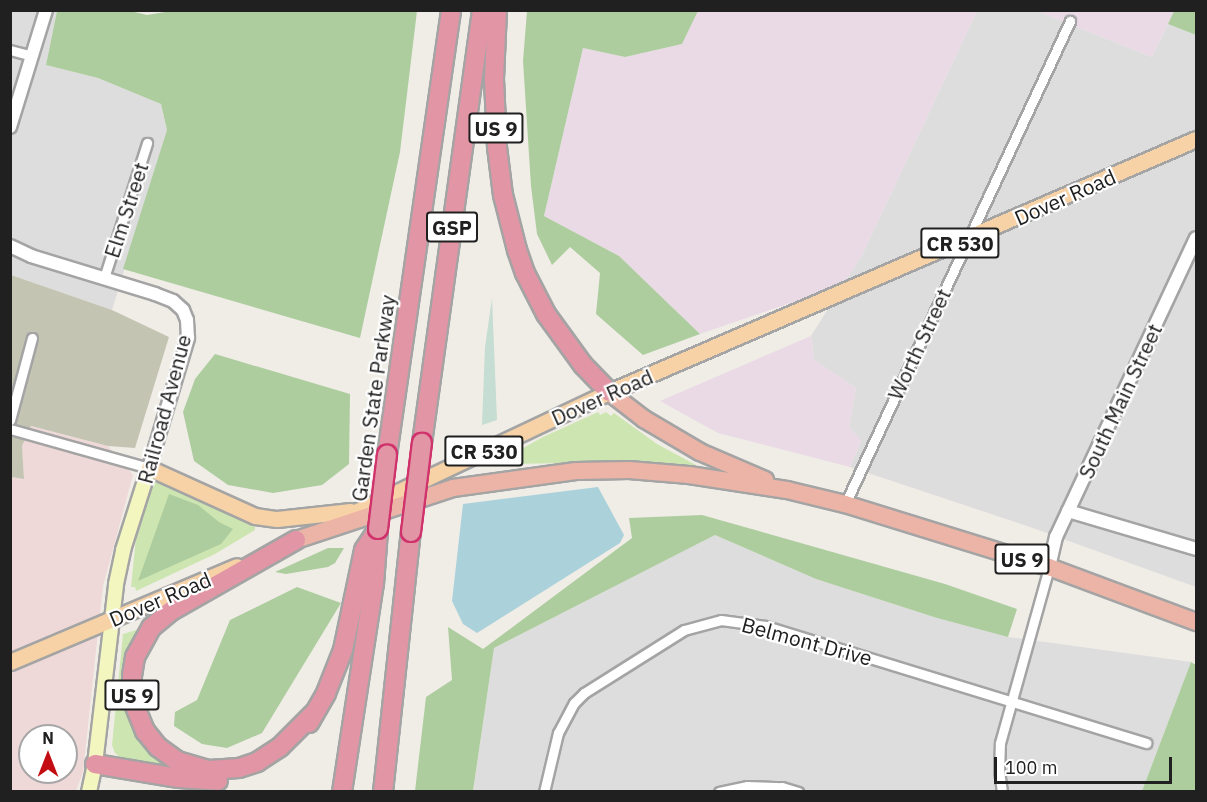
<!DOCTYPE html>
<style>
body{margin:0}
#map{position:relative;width:1207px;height:802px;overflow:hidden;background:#f0ede7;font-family:"IBM Plex Sans",sans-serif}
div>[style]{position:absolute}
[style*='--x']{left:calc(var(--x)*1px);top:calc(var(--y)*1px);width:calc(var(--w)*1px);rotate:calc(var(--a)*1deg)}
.residential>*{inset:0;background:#dedddd}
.commercial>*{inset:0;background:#efd8d8}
.industrial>*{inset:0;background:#e9dae6}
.construction>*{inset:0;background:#c4c4b3}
.grass>*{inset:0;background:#cde6b1}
.forest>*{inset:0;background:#adcd9f}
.wetland>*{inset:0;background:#c5ddd2}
.water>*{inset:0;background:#abd1db}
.roads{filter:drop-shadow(2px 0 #a4a4a4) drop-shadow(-2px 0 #a4a4a4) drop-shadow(0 2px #a4a4a4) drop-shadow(0 -2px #a4a4a4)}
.minor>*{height:9px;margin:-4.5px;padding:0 4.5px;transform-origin:4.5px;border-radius:4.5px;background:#fff}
.tertiary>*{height:12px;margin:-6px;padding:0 6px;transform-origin:6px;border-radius:6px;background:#fff}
.secondary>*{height:14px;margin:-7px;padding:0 7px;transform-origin:7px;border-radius:7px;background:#f4f6c0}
.primary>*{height:15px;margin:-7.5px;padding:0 7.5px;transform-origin:7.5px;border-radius:7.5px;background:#f6d2a6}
.trunk>*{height:16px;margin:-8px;padding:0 8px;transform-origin:8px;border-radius:8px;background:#ecb4a6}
.motorway>*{height:18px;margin:-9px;padding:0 9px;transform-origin:9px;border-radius:9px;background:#e295a5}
.bridges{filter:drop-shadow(2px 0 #d0326c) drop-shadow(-2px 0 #d0326c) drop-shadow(0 2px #d0326c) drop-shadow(0 -2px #d0326c)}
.motorway-bridge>*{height:18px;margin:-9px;padding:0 9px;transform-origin:9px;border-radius:9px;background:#e295a5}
span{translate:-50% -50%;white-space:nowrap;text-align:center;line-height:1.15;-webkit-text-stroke:4.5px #fff;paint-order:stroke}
.shield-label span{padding:2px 4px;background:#fff;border:2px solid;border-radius:4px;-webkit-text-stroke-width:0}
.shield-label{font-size:20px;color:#202020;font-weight:700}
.street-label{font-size:21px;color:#202020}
.frame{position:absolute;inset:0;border:12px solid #202020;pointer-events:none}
.north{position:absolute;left:18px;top:724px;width:60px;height:60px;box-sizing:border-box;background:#fff;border:2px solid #a6a6a6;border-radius:50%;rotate:0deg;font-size:16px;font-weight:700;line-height:24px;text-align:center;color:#202020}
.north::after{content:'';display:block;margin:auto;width:21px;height:27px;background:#c30d12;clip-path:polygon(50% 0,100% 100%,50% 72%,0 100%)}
.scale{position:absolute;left:994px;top:757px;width:178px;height:27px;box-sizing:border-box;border:3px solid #202020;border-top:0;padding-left:8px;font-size:18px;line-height:21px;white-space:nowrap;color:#202020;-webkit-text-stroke:4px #fff;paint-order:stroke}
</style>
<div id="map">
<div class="residential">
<i style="clip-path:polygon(11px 11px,57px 11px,46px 65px,98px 78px,161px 104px,167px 130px,112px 310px,11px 275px)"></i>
<i style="clip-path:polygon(977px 11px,1037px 11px,1152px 57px,1168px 24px,1196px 35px,1196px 587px,1030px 527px,850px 467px,861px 441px,849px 427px,856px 388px,814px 360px,811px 336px,863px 253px)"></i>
<i style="clip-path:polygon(715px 535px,816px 579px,937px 618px,1008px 637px,1191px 662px,1142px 791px,473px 792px,494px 648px)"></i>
</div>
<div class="commercial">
<i style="clip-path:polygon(evenodd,30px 426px,108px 446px,133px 475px,103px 586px,83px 772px,76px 791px,11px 792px,11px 477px,24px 479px,22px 446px,30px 426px,30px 736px,66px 736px,66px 772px,30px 772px,30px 736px)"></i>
</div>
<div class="industrial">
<i style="clip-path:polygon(698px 11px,977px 11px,863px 253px,843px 285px,700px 334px,619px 256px,544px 216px,583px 48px,625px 57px,682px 44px)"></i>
<i style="clip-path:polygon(1037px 11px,1174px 11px,1152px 57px)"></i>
<i style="clip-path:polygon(811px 336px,814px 360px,856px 388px,849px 427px,861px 441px,850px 467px,718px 433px,660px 401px)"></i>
</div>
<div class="construction">
<i style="clip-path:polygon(11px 275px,112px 310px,169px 337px,135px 448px,108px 446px,31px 426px,22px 446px,24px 479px,11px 477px)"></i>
</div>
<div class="grass">
<i style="clip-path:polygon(598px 412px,600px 415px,606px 412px,611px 416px,614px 413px,657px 444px,696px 465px,694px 469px,626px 462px,503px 464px,502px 461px,509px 456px,543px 437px)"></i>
<i style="clip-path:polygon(151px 482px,161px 482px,255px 523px,255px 530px,215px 554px,136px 591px,135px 587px,131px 587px,136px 538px)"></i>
<i style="clip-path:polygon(143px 628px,126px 662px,164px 761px,162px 767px,125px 761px,115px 753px,112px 745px,123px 634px)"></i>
</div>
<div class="forest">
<i style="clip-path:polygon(126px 10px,147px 15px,177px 10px,417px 11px,400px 152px,360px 338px,123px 269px,167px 130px,161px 104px,98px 78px,46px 65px,57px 11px)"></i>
<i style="clip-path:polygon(527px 11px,698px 11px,682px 44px,625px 57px,583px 48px,544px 216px,619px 256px,700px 334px,643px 355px,596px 314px,600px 273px,570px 247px,552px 265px,537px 234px,531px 186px,523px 61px)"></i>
<i style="clip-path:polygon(1174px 11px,1196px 11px,1196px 35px,1168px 24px)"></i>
<i style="clip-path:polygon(215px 354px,350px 394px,349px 464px,322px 485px,273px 493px,228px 485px,194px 461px,183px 412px,195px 379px)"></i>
<i style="clip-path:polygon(169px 494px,198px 505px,219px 522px,233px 529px,221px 544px,138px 581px)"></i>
<i style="clip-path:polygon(702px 515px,945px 584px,1017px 609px,1008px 637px,937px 618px,816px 579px,715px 535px,494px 648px,473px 791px,415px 791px,426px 697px,452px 680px,448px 627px,483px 649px,632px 538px,629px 518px)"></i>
<i style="clip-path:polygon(328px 548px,344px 548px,335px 563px,328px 567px,286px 574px,275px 572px)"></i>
<i style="clip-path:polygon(297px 587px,341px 603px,262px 733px,227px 748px,202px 744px,174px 726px,175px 712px,197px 700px,230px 620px)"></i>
<i style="clip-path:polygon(1191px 662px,1196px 665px,1196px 791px,1142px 791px)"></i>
</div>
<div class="wetland">
<i style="clip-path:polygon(492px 298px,497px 420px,482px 425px,485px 347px)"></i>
</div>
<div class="water">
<i style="clip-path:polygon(598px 487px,624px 535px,620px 543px,477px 633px,463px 624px,452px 601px,463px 504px)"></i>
</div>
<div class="roads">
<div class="minor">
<i style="--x:10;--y:50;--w:23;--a:15"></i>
<i style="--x:104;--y:278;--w:142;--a:-72.3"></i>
<i style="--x:10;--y:420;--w:85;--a:-75"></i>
<i style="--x:10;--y:429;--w:144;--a:15.7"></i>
<i style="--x:845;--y:504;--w:533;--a:-65.02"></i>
<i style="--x:544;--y:792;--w:61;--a:-76.7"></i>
<i style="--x:558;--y:733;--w:34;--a:-62"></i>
<i style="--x:574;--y:703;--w:14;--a:-45"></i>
<i style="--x:584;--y:693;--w:118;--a:-32.2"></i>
<i style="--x:684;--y:630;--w:38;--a:-15"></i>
<i style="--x:721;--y:620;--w:45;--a:7.6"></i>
<i style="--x:766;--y:626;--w:398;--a:17.1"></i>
<i style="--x:719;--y:792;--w:29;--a:-12"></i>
<i style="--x:747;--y:786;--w:35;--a:2"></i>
<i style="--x:782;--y:787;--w:17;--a:17"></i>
<i style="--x:1002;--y:792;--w:21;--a:-98"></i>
<i style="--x:999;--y:771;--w:28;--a:-88"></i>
<i style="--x:1000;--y:743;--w:183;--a:-74.4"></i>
</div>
<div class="tertiary">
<i style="--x:10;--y:127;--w:122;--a:-72.9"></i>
<i style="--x:10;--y:246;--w:23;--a:25"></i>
<i style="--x:31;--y:256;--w:130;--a:17"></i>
<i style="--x:155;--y:294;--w:19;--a:21"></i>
<i style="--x:173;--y:301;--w:13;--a:42"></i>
<i style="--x:183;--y:310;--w:11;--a:68"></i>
<i style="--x:187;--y:320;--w:18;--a:87"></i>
<i style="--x:188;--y:338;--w:136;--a:106.7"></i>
<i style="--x:1068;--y:511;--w:134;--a:16.5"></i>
<i style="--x:1049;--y:567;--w:31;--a:-77"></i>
<i style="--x:1056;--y:537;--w:330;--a:-64.9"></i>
</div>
<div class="secondary">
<i style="--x:89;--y:792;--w:29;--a:-78"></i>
<i style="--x:95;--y:764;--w:181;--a:-83.3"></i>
<i style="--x:116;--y:584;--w:35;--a:-78"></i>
<i style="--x:123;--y:550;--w:86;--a:-72.4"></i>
</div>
<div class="primary">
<i style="--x:149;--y:468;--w:116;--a:24.4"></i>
<i style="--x:255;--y:516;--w:22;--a:8"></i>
<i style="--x:277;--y:519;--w:74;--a:-6.2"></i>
<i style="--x:338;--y:520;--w:300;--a:-25.3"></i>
<i style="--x:609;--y:392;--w:639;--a:-23.32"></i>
<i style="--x:10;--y:662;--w:246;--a:-22.9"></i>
</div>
<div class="trunk">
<i style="--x:609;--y:392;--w:44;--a:37.6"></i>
<i style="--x:644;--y:419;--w:65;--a:30.5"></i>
<i style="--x:700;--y:452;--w:71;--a:23.3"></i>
<i style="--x:296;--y:540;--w:165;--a:-18.3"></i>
<i style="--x:453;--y:488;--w:124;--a:-7.9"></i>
<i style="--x:576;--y:471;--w:53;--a:-1.1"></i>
<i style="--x:629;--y:470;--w:60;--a:4.8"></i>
<i style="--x:689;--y:475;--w:99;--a:8.7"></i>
<i style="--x:787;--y:490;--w:60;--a:13.6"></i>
<i style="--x:845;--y:504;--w:214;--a:17.2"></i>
<i style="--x:1049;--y:567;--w:157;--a:20.5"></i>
</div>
<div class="motorway">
<i style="--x:497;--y:10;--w:69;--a:92.5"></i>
<i style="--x:494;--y:79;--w:68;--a:87.5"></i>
<i style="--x:497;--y:147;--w:48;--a:82.9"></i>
<i style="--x:503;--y:195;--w:57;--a:75.7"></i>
<i style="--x:517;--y:250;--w:24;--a:71"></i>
<i style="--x:525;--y:273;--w:46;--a:62.9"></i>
<i style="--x:546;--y:314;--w:63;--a:54"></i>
<i style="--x:583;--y:365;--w:37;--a:46"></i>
<i style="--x:422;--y:443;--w:437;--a:-82.1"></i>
<i style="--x:387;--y:455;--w:450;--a:-81.8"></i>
<i style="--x:296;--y:540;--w:144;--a:150.4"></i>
<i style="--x:171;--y:611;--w:26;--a:140"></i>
<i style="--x:151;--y:628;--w:33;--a:119"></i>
<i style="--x:135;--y:657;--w:20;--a:99"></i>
<i style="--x:132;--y:677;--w:22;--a:90"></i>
<i style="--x:132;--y:699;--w:35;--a:68"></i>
<i style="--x:145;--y:731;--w:21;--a:51"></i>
<i style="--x:158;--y:747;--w:24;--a:36"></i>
<i style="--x:177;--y:761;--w:33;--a:16"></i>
<i style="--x:209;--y:770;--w:30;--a:-4"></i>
<i style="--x:239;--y:768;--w:19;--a:-18"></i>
<i style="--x:257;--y:762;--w:27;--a:-33"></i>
<i style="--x:280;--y:747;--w:48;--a:-45"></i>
<i style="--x:309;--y:723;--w:34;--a:-60"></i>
<i style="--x:326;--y:693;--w:46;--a:-68.4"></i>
<i style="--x:343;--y:650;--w:102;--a:-78.1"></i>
<i style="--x:364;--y:550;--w:25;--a:-56"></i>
<i style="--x:95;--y:764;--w:85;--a:9.5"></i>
<i style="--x:179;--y:778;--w:39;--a:4"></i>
<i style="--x:342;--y:792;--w:210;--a:-81.3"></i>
<i style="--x:374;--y:584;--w:53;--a:-85.7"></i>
<i style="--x:383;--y:792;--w:262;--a:-83.9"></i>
</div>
</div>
<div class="bridges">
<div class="motorway-bridge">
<i style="--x:378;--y:529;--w:75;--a:-83.1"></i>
<i style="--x:411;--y:532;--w:90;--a:-83"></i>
</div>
</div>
<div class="shield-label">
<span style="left:496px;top:128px">US 9</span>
<span style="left:452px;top:227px">GSP</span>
<span style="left:960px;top:243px">CR 530</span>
<span style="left:484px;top:451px">CR 530</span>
<span style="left:1022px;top:559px">US 9</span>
<span style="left:132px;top:695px">US 9</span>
</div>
<div class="street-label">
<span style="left:1065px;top:197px;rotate:-24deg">Dover Road</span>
<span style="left:126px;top:210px;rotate:-72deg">Elm Street</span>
<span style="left:919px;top:344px;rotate:-65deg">Worth Street</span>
<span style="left:602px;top:397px;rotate:-24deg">Dover Road</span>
<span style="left:373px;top:398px;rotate:-82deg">Garden State Parkway</span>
<span style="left:1120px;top:401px;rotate:-65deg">South Main Street</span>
<span style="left:164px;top:409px;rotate:-75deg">Railroad Avenue</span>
<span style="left:160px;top:599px;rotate:-23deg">Dover Road</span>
<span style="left:807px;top:641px;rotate:15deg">Belmont Drive</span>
</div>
<div class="frame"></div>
<div class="north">N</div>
<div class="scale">100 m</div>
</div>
